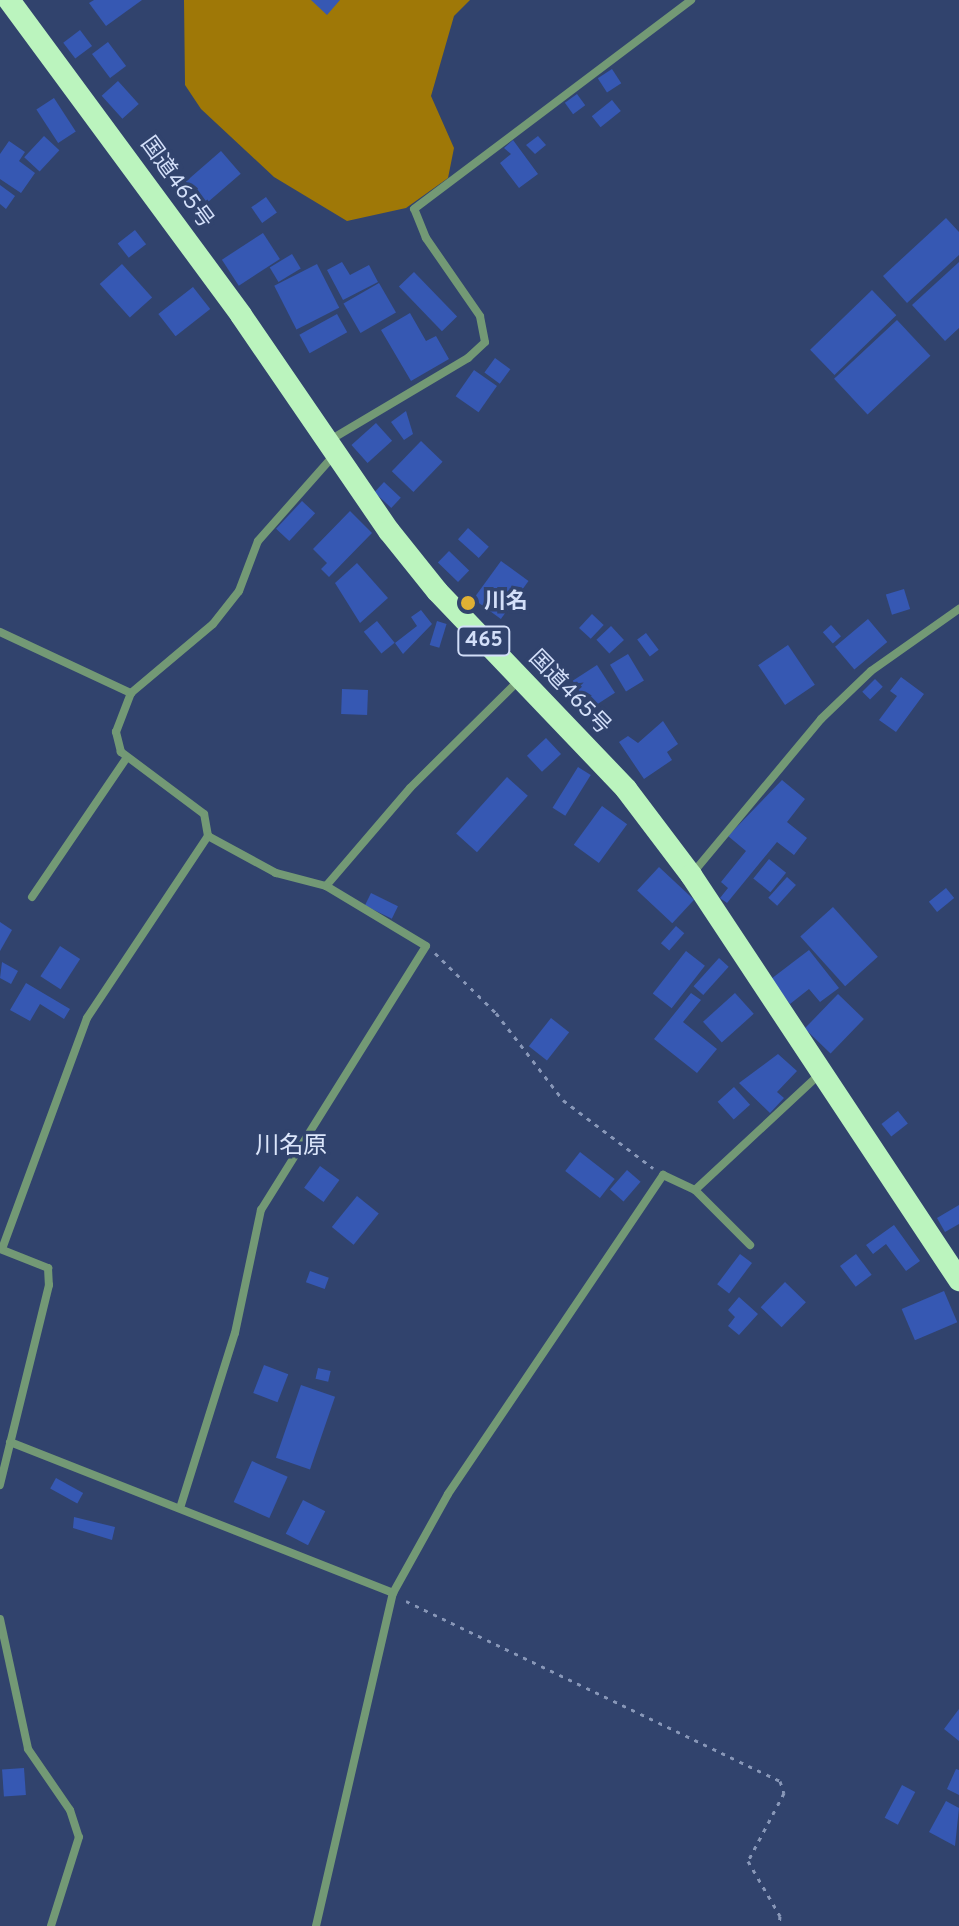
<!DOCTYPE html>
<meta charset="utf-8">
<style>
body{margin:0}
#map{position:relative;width:959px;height:1926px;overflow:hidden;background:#31436d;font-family:Overpass,"Noto Sans JP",sans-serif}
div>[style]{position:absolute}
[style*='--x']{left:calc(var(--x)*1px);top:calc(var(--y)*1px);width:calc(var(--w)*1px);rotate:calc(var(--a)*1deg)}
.forest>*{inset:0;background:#9f7807}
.building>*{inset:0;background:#3658b3;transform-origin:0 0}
.path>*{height:3px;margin-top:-1.5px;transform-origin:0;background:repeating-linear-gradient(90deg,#8897b8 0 4px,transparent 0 10px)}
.minor>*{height:8px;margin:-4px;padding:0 4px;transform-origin:4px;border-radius:4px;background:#739975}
.trunk>*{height:22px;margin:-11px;padding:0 11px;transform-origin:11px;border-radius:11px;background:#bbf4be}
.dots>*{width:22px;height:22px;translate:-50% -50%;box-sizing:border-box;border:4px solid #31436d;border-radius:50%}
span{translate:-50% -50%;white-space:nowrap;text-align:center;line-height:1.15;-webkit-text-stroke:7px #31436d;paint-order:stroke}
.shield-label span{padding:2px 6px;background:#31436d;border:2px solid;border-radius:6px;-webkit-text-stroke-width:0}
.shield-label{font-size:20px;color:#d3dff9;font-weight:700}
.street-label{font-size:22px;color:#d3dff9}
.poi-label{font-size:22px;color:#d3dff9;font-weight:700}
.left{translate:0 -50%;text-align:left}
.neighbourhood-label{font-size:24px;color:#dbe5fa}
</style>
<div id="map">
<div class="forest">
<i style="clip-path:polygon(184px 0,470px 0,454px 16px,431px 96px,454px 148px,448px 178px,406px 208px,347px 221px,274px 177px,201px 109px,185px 85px)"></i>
</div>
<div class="building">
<i style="clip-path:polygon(94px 0,142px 0,106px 26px,89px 3px)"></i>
<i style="clip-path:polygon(311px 0,340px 0,327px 15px)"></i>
<i style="left:80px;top:30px;width:20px;height:21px;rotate:53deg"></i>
<i style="left:108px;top:42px;width:30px;height:20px;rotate:53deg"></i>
<i style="left:612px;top:69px;width:17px;height:17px;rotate:57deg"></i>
<i style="left:118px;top:81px;width:31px;height:22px;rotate:48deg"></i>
<i style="left:577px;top:94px;width:14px;height:15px;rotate:54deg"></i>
<i style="left:54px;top:98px;width:40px;height:21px;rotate:57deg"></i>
<i style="left:612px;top:100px;width:14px;height:26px;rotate:51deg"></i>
<i style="left:44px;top:136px;width:21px;height:29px;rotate:43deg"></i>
<i style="clip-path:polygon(538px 136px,546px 145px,535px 154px,526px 145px)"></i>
<i style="clip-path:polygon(513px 140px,538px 174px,519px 188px,500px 163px,511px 154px,504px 148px)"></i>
<i style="clip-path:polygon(9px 141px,25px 152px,19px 161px,35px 173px,21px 193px,0 179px,0 154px)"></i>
<i style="left:221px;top:151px;width:30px;height:51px;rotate:49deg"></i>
<i style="clip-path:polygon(0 185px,15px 196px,6px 209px,0 204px)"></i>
<i style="left:266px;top:197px;width:19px;height:18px;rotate:55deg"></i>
<i style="clip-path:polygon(946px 218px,959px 232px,959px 255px,907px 303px,883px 276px)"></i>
<i style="left:135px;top:230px;width:18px;height:22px;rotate:52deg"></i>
<i style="left:263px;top:233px;width:31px;height:49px;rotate:57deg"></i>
<i style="left:292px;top:254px;width:17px;height:26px;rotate:59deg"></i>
<i style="clip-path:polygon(342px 262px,350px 275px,369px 265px,378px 282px,343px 300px,327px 270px)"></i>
<i style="clip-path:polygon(959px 262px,959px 328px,945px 341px,912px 305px)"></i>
<i style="left:122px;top:264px;width:45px;height:30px;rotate:48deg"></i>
<i style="left:317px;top:264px;width:49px;height:48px;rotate:63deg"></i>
<i style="left:414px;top:272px;width:62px;height:21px;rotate:46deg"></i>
<i style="left:379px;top:283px;width:34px;height:41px;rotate:60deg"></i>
<i style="left:193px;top:287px;width:28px;height:44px;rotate:52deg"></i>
<i style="left:872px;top:290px;width:35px;height:86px;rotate:46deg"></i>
<i style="clip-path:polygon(410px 313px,426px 341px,436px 336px,449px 359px,411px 381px,381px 330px)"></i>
<i style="left:337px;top:314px;width:21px;height:43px;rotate:61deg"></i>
<i style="left:897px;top:320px;width:49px;height:86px;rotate:47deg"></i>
<i style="left:495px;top:358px;width:19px;height:18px;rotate:36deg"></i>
<i style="left:474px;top:370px;width:28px;height:32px;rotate:35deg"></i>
<i style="clip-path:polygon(406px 411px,413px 434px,404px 440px,391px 422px)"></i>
<i style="left:376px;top:423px;width:24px;height:33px;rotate:48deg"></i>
<i style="left:421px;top:441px;width:30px;height:42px;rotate:44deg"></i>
<i style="left:384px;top:482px;width:23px;height:14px;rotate:43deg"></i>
<i style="left:302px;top:501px;width:18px;height:38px;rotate:43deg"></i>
<i style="clip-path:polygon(350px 511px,372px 533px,329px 577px,321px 569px,327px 563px,313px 549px)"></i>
<i style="left:468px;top:528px;width:28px;height:15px;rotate:42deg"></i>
<i style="left:449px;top:551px;width:28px;height:16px;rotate:44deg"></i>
<i style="left:501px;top:561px;width:34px;height:47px;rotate:36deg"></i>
<i style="clip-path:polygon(357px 563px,388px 598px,360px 623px,335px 583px)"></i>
<i style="left:904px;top:589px;width:21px;height:19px;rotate:73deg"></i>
<i style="clip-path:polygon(421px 610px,432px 624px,403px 654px,395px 643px,417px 626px,411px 617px)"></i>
<i style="left:592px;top:614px;width:16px;height:19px;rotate:43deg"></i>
<i style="left:868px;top:619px;width:30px;height:43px;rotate:50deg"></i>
<i style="left:377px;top:621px;width:28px;height:17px;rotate:51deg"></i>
<i style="left:437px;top:621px;width:10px;height:25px;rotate:17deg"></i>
<i style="left:831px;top:625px;width:15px;height:11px;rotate:48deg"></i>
<i style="left:611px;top:626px;width:19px;height:20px;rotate:47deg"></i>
<i style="left:646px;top:633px;width:21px;height:11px;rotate:53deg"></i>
<i style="left:788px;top:645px;width:48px;height:36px;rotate:56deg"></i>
<i style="left:628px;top:654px;width:31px;height:21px;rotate:59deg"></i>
<i style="left:597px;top:665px;width:33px;height:29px;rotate:57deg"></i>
<i style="clip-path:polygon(901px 677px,924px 694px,896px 732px,879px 720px,897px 696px,890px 691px)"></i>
<i style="left:875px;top:679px;width:11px;height:18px;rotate:45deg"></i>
<i style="left:342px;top:689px;width:26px;height:25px;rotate:2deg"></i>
<i style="clip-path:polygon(663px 721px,678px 744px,667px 752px,672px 760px,644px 779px,619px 742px,628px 736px,638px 743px)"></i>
<i style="left:546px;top:738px;width:22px;height:26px;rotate:47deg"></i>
<i style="left:578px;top:767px;width:15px;height:48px;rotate:32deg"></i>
<i style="left:507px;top:777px;width:28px;height:76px;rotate:42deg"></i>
<i style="clip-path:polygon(782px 780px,805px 799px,787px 822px,807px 838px,794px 855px,777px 842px,727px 903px,720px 898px,728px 888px,721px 882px,746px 851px,728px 836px)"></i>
<i style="left:602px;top:806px;width:31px;height:48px;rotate:36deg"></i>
<i style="left:769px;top:859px;width:22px;height:25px;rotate:39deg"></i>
<i style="left:659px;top:867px;width:48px;height:32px;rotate:43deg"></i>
<i style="left:787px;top:877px;width:12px;height:28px;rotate:42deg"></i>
<i style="left:946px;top:888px;width:13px;height:22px;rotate:51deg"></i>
<i style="left:371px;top:893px;width:30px;height:14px;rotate:26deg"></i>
<i style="left:833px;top:907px;width:67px;height:44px;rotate:48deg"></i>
<i style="clip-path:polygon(0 922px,12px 930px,0 951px)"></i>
<i style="left:676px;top:926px;width:11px;height:23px;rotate:41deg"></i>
<i style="left:60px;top:946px;width:24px;height:36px;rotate:33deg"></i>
<i style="clip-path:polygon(809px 950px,839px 988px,820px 1002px,809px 989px,790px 1004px,771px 979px)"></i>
<i style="left:686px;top:951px;width:24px;height:54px;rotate:38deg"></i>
<i style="left:719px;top:958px;width:13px;height:38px;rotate:42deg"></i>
<i style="clip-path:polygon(2px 962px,18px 971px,11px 984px,0 978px)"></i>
<i style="clip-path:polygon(26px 983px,70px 1009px,64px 1019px,40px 1004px,30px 1021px,10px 1010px)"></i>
<i style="clip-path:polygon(691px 993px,701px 1000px,683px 1022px,717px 1049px,697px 1073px,654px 1039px)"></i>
<i style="left:735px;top:993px;width:28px;height:43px;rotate:48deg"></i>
<i style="left:838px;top:994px;width:36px;height:48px;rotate:44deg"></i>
<i style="left:551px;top:1018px;width:23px;height:36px;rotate:38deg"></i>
<i style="clip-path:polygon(778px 1054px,797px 1071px,777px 1092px,784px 1098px,770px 1113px,739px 1083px)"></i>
<i style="left:734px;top:1087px;width:24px;height:22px;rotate:48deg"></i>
<i style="left:898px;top:1111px;width:16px;height:21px;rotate:52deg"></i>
<i style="left:580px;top:1152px;width:44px;height:24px;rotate:38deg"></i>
<i style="left:320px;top:1166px;width:24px;height:27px;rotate:36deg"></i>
<i style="left:627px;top:1170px;width:18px;height:26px;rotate:41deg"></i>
<i style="left:357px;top:1196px;width:28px;height:40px;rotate:39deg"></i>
<i style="clip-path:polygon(959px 1205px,959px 1224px,945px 1232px,937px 1218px)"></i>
<i style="clip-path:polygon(894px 1225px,920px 1261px,906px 1271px,886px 1244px,873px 1254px,866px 1245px)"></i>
<i style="left:740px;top:1254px;width:15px;height:38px;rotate:37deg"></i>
<i style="left:856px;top:1254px;width:26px;height:20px;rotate:53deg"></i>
<i style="left:310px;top:1271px;width:20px;height:12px;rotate:20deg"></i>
<i style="left:785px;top:1282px;width:29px;height:35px;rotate:44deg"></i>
<i style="left:944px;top:1291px;width:34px;height:46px;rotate:67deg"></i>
<i style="clip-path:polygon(739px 1297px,758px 1314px,739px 1335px,728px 1326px,735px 1317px,728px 1310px)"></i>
<i style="left:264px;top:1365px;width:26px;height:30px;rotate:21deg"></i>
<i style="left:318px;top:1368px;width:13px;height:11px;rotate:13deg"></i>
<i style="left:301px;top:1385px;width:36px;height:77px;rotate:19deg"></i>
<i style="left:252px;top:1461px;width:39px;height:45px;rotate:24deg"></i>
<i style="left:56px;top:1478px;width:31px;height:12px;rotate:29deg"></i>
<i style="left:303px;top:1500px;width:25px;height:38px;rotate:27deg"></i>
<i style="clip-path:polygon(74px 1517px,115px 1527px,112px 1540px,73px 1528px)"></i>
<i style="clip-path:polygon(959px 1709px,959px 1741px,944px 1729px)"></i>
<i style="left:24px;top:1768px;width:27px;height:22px;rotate:86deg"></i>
<i style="clip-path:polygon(956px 1769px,959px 1770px,959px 1795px,947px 1789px)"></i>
<i style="left:902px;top:1785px;width:15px;height:37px;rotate:28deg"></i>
<i style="clip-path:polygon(946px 1801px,959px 1808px,955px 1846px,929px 1832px)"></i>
</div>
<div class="path">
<i style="--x:435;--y:953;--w:86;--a:44.5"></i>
<i style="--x:496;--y:1013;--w:110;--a:52.4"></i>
<i style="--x:563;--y:1100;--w:113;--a:37.1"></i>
<i style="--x:406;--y:1601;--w:415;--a:25.7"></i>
<i style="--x:780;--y:1781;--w:13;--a:72"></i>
<i style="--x:784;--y:1793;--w:77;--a:117.9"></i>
<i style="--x:748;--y:1861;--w:64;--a:59.8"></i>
<i style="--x:780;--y:1916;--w:10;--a:96"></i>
</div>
<div class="minor">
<i style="--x:330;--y:440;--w:161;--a:-30.7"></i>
<i style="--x:468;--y:358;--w:23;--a:-43"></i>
<i style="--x:485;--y:342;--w:26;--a:-101"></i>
<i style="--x:480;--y:316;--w:95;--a:-124.7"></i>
<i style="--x:426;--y:238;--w:31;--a:-112"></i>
<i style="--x:414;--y:209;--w:347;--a:-37"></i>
<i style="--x:0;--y:632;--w:145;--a:25"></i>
<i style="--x:692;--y:874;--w:202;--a:-50.2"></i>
<i style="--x:821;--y:719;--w:69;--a:-43.8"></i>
<i style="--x:871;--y:671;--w:108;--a:-35.2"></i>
<i style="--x:326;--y:886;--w:129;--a:-49.4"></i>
<i style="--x:410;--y:788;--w:153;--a:-44.7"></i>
<i style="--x:32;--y:897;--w:169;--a:-55.8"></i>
<i style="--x:695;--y:1190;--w:78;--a:45"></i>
<i style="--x:0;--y:1249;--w:52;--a:21.6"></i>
<i style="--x:48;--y:1268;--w:17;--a:87"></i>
<i style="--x:49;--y:1285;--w:206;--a:103.8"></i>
<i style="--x:2;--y:1249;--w:246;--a:-69.8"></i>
<i style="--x:87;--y:1018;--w:219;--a:-56.4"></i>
<i style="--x:208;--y:836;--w:22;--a:-100"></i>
<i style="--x:204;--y:814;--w:104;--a:-143.2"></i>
<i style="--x:121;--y:752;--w:21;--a:-104"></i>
<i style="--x:116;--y:732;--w:42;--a:-69"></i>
<i style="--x:131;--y:693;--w:107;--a:-40.1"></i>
<i style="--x:213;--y:624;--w:42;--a:-51.8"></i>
<i style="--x:239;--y:591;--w:53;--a:-69.2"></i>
<i style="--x:258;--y:541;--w:115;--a:-48.5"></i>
<i style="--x:10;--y:1442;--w:412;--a:21.5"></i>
<i style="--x:181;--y:1505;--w:180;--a:-72.6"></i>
<i style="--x:235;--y:1333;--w:126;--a:-78.1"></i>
<i style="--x:261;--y:1210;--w:311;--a:-58"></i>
<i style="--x:426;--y:946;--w:117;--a:-149"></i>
<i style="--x:326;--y:886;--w:52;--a:-165.4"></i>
<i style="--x:276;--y:873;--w:77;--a:-151.4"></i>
<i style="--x:0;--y:1619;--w:133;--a:77.8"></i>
<i style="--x:28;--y:1749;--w:74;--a:55.5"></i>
<i style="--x:70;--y:1810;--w:28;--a:72"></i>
<i style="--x:79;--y:1837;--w:93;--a:107.5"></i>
<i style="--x:316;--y:1926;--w:342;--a:-77"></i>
<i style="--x:393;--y:1593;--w:113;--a:-60.9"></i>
<i style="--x:448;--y:1494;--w:385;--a:-56"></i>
<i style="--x:663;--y:1175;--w:35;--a:25"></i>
<i style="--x:695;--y:1190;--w:172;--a:-42.9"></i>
</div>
<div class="trunk">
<i style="--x:9;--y:0;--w:391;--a:53.6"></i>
<i style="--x:241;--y:315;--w:262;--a:55.6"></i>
<i style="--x:389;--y:531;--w:77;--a:51.3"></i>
<i style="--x:437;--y:591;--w:274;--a:46.3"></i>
<i style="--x:626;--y:789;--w:108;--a:52.9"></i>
<i style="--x:691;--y:875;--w:486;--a:56.5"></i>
</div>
<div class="dots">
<i style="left:468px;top:603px;background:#e0b034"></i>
</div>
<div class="shield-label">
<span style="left:484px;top:641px">465</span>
</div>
<div class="street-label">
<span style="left:176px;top:183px;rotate:54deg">国道465号</span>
<span style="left:569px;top:693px;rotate:46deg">国道465号</span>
</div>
<div class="poi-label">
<span class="left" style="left:484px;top:603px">川名</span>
</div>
<div class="neighbourhood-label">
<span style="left:291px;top:1148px">川名原</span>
</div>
</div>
